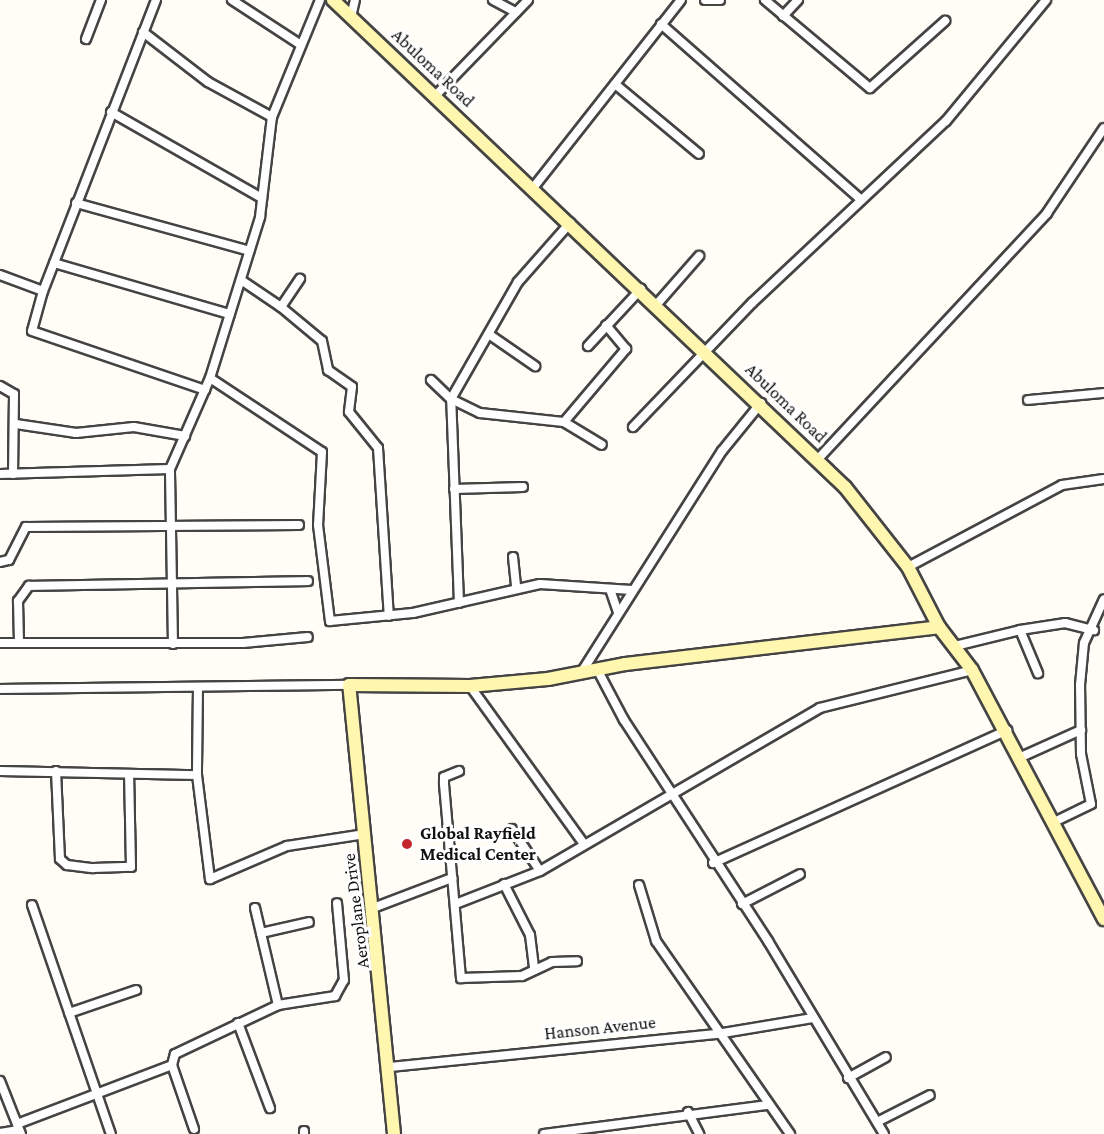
<!DOCTYPE html>
<style>
body{margin:0}
#map{position:relative;width:1104px;height:1134px;overflow:hidden;background:#fffdf5;font-family:"Crimson Pro",serif}
div>[style]{position:absolute}
[style*='--x']{left:calc(var(--x)*1px);top:calc(var(--y)*1px);width:calc(var(--w)*1px);rotate:calc(var(--a)*1deg)}
.roads{filter:drop-shadow(2px 0 #444) drop-shadow(-2px 0 #444) drop-shadow(0 2px #444) drop-shadow(0 -2px #444)}
.street>*{height:8px;margin:-4px;padding:0 4px;transform-origin:4px;border-radius:4px;background:#fff}
.secondary>*{height:12px;margin:-6px;padding:0 6px;transform-origin:6px;border-radius:6px;background:#fff6b0}
.dots>*{width:16px;height:16px;translate:-50% -50%;box-sizing:border-box;border:3px solid #fff;border-radius:50%}
span{translate:-50% -50%;white-space:nowrap;text-align:center;line-height:1.15;-webkit-text-stroke:6px #fff;paint-order:stroke}
.street-label{font-size:18px;color:#111}
.poi-label{font-size:18px;color:#111;font-weight:700}
.left{translate:0 -50%;text-align:left}
</style>
<div id="map">
<div class="roads">
<div class="street">
<i style="--x:156;--y:0;--w:312;--a:111.2"></i>
<i style="--x:43;--y:291;--w:41;--a:105.4"></i>
<i style="--x:32;--y:331;--w:183;--a:18.8"></i>
<i style="--x:232;--y:0;--w:79;--a:33.1"></i>
<i style="--x:493;--y:0;--w:26;--a:28"></i>
<i style="--x:705;--y:0;--w:15;--a:0"></i>
<i style="--x:765;--y:0;--w:137;--a:40"></i>
<i style="--x:870;--y:88;--w:101;--a:-41.8"></i>
<i style="--x:783;--y:16;--w:22;--a:-47"></i>
<i style="--x:351;--y:17;--w:17;--a:-77"></i>
<i style="--x:661;--y:24;--w:266;--a:41.3"></i>
<i style="--x:143;--y:32;--w:82;--a:37.6"></i>
<i style="--x:208;--y:82;--w:73;--a:28.7"></i>
<i style="--x:86;--y:39;--w:42;--a:-69"></i>
<i style="--x:615;--y:84;--w:109;--a:39.8"></i>
<i style="--x:436;--y:95;--w:132;--a:-45.9"></i>
<i style="--x:111;--y:112;--w:174;--a:29.7"></i>
<i style="--x:533;--y:188;--w:239;--a:-51.8"></i>
<i style="--x:76;--y:203;--w:180;--a:15.4"></i>
<i style="--x:54;--y:263;--w:183;--a:16.2"></i>
<i style="--x:0;--y:275;--w:46;--a:20.4"></i>
<i style="--x:241;--y:280;--w:48;--a:34"></i>
<i style="--x:281;--y:307;--w:34;--a:-56"></i>
<i style="--x:657;--y:304;--w:64;--a:-48.8"></i>
<i style="--x:281;--y:307;--w:53;--a:39.7"></i>
<i style="--x:322;--y:341;--w:30;--a:78"></i>
<i style="--x:328;--y:370;--w:29;--a:35"></i>
<i style="--x:352;--y:387;--w:25;--a:97"></i>
<i style="--x:349;--y:412;--w:46;--a:51.1"></i>
<i style="--x:378;--y:448;--w:168;--a:86.3"></i>
<i style="--x:490;--y:335;--w:55;--a:34.6"></i>
<i style="--x:588;--y:346;--w:78;--a:-47.1"></i>
<i style="--x:210;--y:378;--w:134;--a:33.5"></i>
<i style="--x:322;--y:452;--w:73;--a:93.1"></i>
<i style="--x:318;--y:525;--w:97;--a:82.9"></i>
<i style="--x:330;--y:621;--w:83;--a:-5.5"></i>
<i style="--x:413;--y:613;--w:130;--a:-12.9"></i>
<i style="--x:540;--y:584;--w:92;--a:3.7"></i>
<i style="--x:431;--y:380;--w:28;--a:44"></i>
<i style="--x:451;--y:399;--w:32;--a:26"></i>
<i style="--x:480;--y:413;--w:84;--a:6.1"></i>
<i style="--x:564;--y:422;--w:44;--a:31.2"></i>
<i style="--x:0;--y:386;--w:16;--a:30"></i>
<i style="--x:14;--y:394;--w:80;--a:90.7"></i>
<i style="--x:1028;--y:400;--w:76;--a:-5.3"></i>
<i style="--x:564;--y:422;--w:96;--a:-49.7"></i>
<i style="--x:626;--y:349;--w:31;--a:-130"></i>
<i style="--x:16;--y:424;--w:61;--a:8.5"></i>
<i style="--x:76;--y:433;--w:58;--a:-5.9"></i>
<i style="--x:134;--y:427;--w:52;--a:10"></i>
<i style="--x:633;--y:427;--w:172;--a:-46.2"></i>
<i style="--x:752;--y:303;--w:266;--a:-43.2"></i>
<i style="--x:946;--y:121;--w:157;--a:-50.4"></i>
<i style="--x:818;--y:459;--w:336;--a:-47"></i>
<i style="--x:1047;--y:213;--w:102;--a:-56.2"></i>
<i style="--x:0;--y:474;--w:170;--a:-1.7"></i>
<i style="--x:454;--y:489;--w:69;--a:-1.7"></i>
<i style="--x:513;--y:557;--w:31;--a:84"></i>
<i style="--x:0;--y:562;--w:9;--a:-13"></i>
<i style="--x:9;--y:560;--w:37;--a:-63"></i>
<i style="--x:26;--y:527;--w:273;--a:-0.4"></i>
<i style="--x:908;--y:567;--w:174;--a:-28"></i>
<i style="--x:1062;--y:485;--w:42;--a:-8.1"></i>
<i style="--x:611;--y:592;--w:21;--a:71"></i>
<i style="--x:459;--y:603;--w:204;--a:-92.2"></i>
<i style="--x:451;--y:399;--w:135;--a:-60.2"></i>
<i style="--x:518;--y:282;--w:79;--a:-48.6"></i>
<i style="--x:1020;--y:630;--w:46;--a:-8.8"></i>
<i style="--x:1065;--y:623;--w:30;--a:14"></i>
<i style="--x:19;--y:642;--w:41;--a:-91.4"></i>
<i style="--x:18;--y:601;--w:19;--a:-54"></i>
<i style="--x:29;--y:586;--w:279;--a:-1"></i>
<i style="--x:0;--y:643;--w:243;--a:0"></i>
<i style="--x:243;--y:643;--w:65;--a:-5.3"></i>
<i style="--x:173;--y:644;--w:175;--a:-91"></i>
<i style="--x:170;--y:469;--w:99;--a:-66.3"></i>
<i style="--x:210;--y:378;--w:169;--a:-72.7"></i>
<i style="--x:260;--y:217;--w:101;--a:-83.2"></i>
<i style="--x:272;--y:117;--w:126;--a:-67.7"></i>
<i style="--x:955;--y:646;--w:67;--a:-13.8"></i>
<i style="--x:1020;--y:630;--w:47;--a:67.3"></i>
<i style="--x:597;--y:669;--w:58;--a:62.1"></i>
<i style="--x:624;--y:720;--w:264;--a:56.9"></i>
<i style="--x:768;--y:941;--w:225;--a:59"></i>
<i style="--x:581;--y:673;--w:263;--a:-57.6"></i>
<i style="--x:722;--y:451;--w:62;--a:-50.9"></i>
<i style="--x:470;--y:686;--w:195;--a:54.2"></i>
<i style="--x:198;--y:687;--w:88;--a:90.7"></i>
<i style="--x:197;--y:775;--w:105;--a:82.9"></i>
<i style="--x:210;--y:879;--w:84;--a:-23.2"></i>
<i style="--x:287;--y:846;--w:79;--a:-8.7"></i>
<i style="--x:0;--y:689;--w:349;--a:-0.7"></i>
<i style="--x:1021;--y:757;--w:66;--a:-24.2"></i>
<i style="--x:0;--y:771;--w:197;--a:1.2"></i>
<i style="--x:56;--y:771;--w:88;--a:87.4"></i>
<i style="--x:60;--y:859;--w:9;--a:41"></i>
<i style="--x:67;--y:865;--w:26;--a:7"></i>
<i style="--x:93;--y:868;--w:38;--a:-2"></i>
<i style="--x:131;--y:867;--w:92;--a:-91.2"></i>
<i style="--x:459;--y:771;--w:16;--a:158"></i>
<i style="--x:444;--y:777;--w:7;--a:90"></i>
<i style="--x:444;--y:784;--w:195;--a:85"></i>
<i style="--x:461;--y:978;--w:61;--a:-1.9"></i>
<i style="--x:522;--y:976;--w:33;--a:-25"></i>
<i style="--x:552;--y:962;--w:25;--a:-2"></i>
<i style="--x:1054;--y:822;--w:41;--a:-25.9"></i>
<i style="--x:1091;--y:804;--w:51;--a:-101.3"></i>
<i style="--x:1081;--y:754;--w:69;--a:-90.8"></i>
<i style="--x:1080;--y:685;--w:42;--a:-84.6"></i>
<i style="--x:1084;--y:643;--w:48;--a:-65.6"></i>
<i style="--x:512;--y:829;--w:50;--a:56.3"></i>
<i style="--x:713;--y:863;--w:323;--a:-24.3"></i>
<i style="--x:504;--y:884;--w:57;--a:63"></i>
<i style="--x:530;--y:935;--w:35;--a:83"></i>
<i style="--x:639;--y:885;--w:59;--a:73.1"></i>
<i style="--x:656;--y:941;--w:235;--a:55.2"></i>
<i style="--x:458;--y:903;--w:88;--a:-21.3"></i>
<i style="--x:540;--y:871;--w:324;--a:-30.2"></i>
<i style="--x:820;--y:708;--w:157;--a:-14"></i>
<i style="--x:742;--y:904;--w:65;--a:-27.3"></i>
<i style="--x:32;--y:905;--w:242;--a:71"></i>
<i style="--x:255;--y:908;--w:100;--a:76.7"></i>
<i style="--x:373;--y:908;--w:85;--a:-20.8"></i>
<i style="--x:261;--y:933;--w:49;--a:-12.9"></i>
<i style="--x:69;--y:1013;--w:71;--a:-18.9"></i>
<i style="--x:238;--y:1023;--w:91;--a:69.4"></i>
<i style="--x:390;--y:1067;--w:335;--a:-5.8"></i>
<i style="--x:723;--y:1033;--w:91;--a:-9.5"></i>
<i style="--x:848;--y:1078;--w:43;--a:-28.9"></i>
<i style="--x:0;--y:1081;--w:57;--a:68.4"></i>
<i style="--x:688;--y:1112;--w:25;--a:63"></i>
<i style="--x:877;--y:1122;--w:59;--a:-27"></i>
<i style="--x:17;--y:1124;--w:166;--a:-20.8"></i>
<i style="--x:194;--y:1129;--w:68;--a:-109"></i>
<i style="--x:172;--y:1065;--w:11;--a:-75"></i>
<i style="--x:175;--y:1054;--w:114;--a:-25.4"></i>
<i style="--x:278;--y:1005;--w:58;--a:-9"></i>
<i style="--x:335;--y:996;--w:18;--a:-61"></i>
<i style="--x:344;--y:980;--w:77;--a:-95.2"></i>
<i style="--x:0;--y:1133;--w:19;--a:-9"></i>
<i style="--x:304;--y:1134;--w:3;--a:-90"></i>
<i style="--x:544;--y:1134;--w:226;--a:-7.4"></i>
</div>
<div class="secondary">
<i style="--x:333;--y:0;--w:707;--a:43.57"></i>
<i style="--x:845;--y:487;--w:102;--a:51.8"></i>
<i style="--x:908;--y:567;--w:68;--a:62.7"></i>
<i style="--x:939;--y:627;--w:54;--a:52.5"></i>
<i style="--x:972;--y:670;--w:282;--a:62.1"></i>
<i style="--x:394;--y:1134;--w:451;--a:-95.7"></i>
<i style="--x:349;--y:685;--w:121;--a:0.5"></i>
<i style="--x:470;--y:686;--w:78;--a:-5.1"></i>
<i style="--x:548;--y:679;--w:78;--a:-11"></i>
<i style="--x:625;--y:664;--w:316;--a:-6.7"></i>
</div>
</div>
<div class="dots">
<i style="left:407px;top:844px;background:#c4262e"></i>
</div>
<div class="street-label">
<span style="left:433px;top:68px;rotate:43deg">Abuloma Road</span>
<span style="left:786px;top:403px;rotate:44deg">Abuloma Road</span>
<span style="left:356px;top:911px;rotate:-97deg">Aeroplane Drive</span>
<span style="left:600px;top:1028px;rotate:-6deg">Hanson Avenue</span>
</div>
<div class="poi-label">
<span class="left" style="left:420px;top:844px">Global Rayfield<br>Medical Center</span>
</div>
</div>
